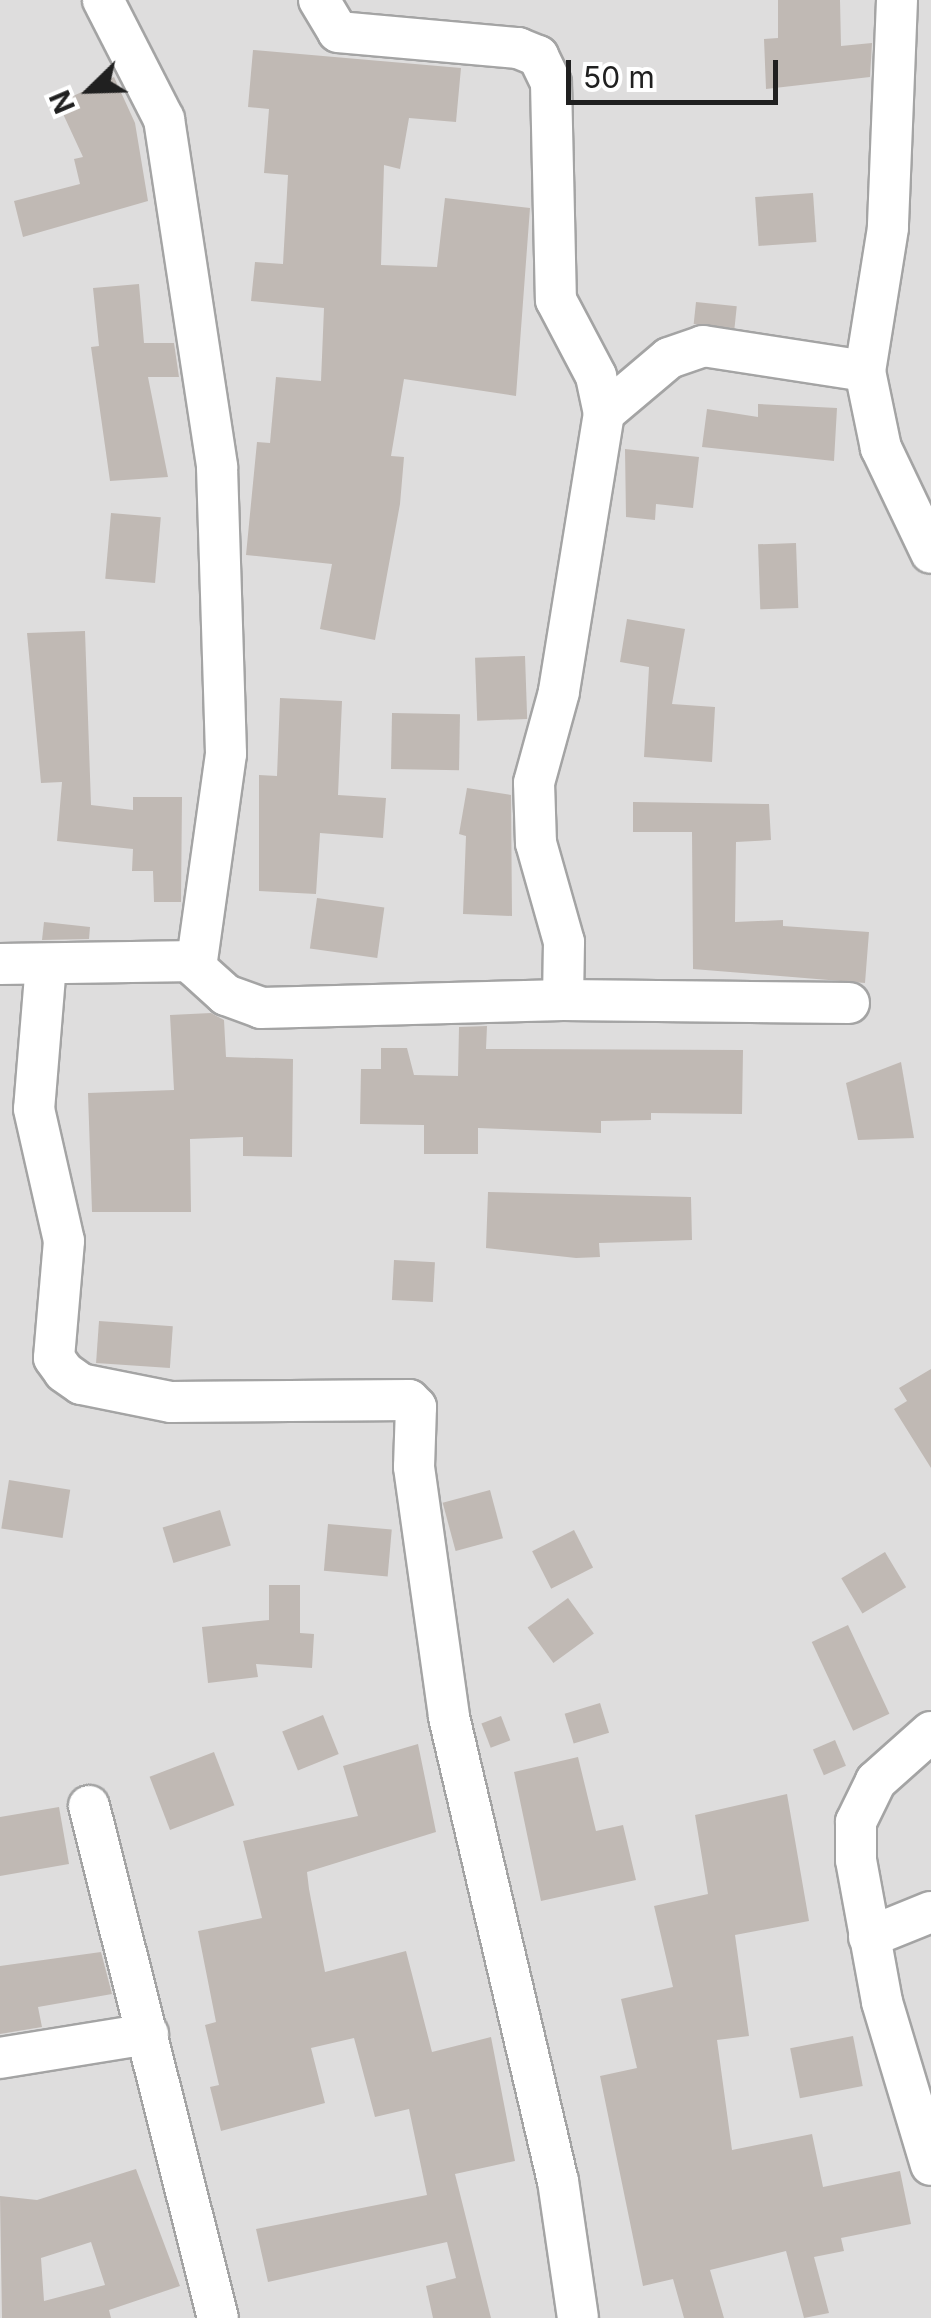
<!DOCTYPE html>
<style>
body{margin:0}
#map{position:relative;width:931px;height:2318px;overflow:hidden;background:#f0ede7;font-family:Inter,sans-serif}
div>[style]{position:absolute}
[style*='--x']{left:calc(var(--x)*1px);top:calc(var(--y)*1px);width:calc(var(--w)*1px);rotate:calc(var(--a)*1deg)}
.residential>*{inset:0;background:#dedddd;transform-origin:0 0}
.building>*{inset:0;background:#c0b9b4;transform-origin:0 0}
.roads{filter:drop-shadow(2px 0 #a4a4a4) drop-shadow(-2px 0 #a4a4a4) drop-shadow(0 2px #a4a4a4) drop-shadow(0 -2px #a4a4a4)}
.minor>*{height:40px;margin:-20px;padding:0 20px;transform-origin:20px;border-radius:20px;background:#fff}
span{translate:-50% -50%;white-space:nowrap;text-align:center;line-height:1.15;-webkit-text-stroke:8px #fff;paint-order:stroke}
.north{position:absolute;left:40px;top:40px;width:100px;height:100px;-webkit-text-stroke:8px #fff;paint-order:stroke;rotate:247deg;font-size:28px;font-weight:700;line-height:40px;text-align:center;color:#202020}
.north::after{content:'';display:block;margin:auto;width:35px;height:45px;background:#202020;clip-path:polygon(50% 0,100% 100%,50% 72%,0 100%)}
.scale{position:absolute;left:566px;top:60px;width:212px;height:45px;box-sizing:border-box;border:5px solid #202020;border-top:0;padding-left:12px;font-size:30px;line-height:35px;white-space:nowrap;color:#202020;-webkit-text-stroke:8px #fff;paint-order:stroke}
</style>
<div id="map">
<div class="residential">
<i style="left:0;top:0;width:931px;height:2318px"></i>
</div>
<div class="building">
<i style="clip-path:polygon(778px 0,840px 0,841px 46px,872px 43px,870px 77px,766px 89px,764px 39px,778px 38px)"></i>
<i style="clip-path:polygon(253px 50px,461px 68px,456px 122px,409px 118px,400px 169px,384px 165px,381px 265px,437px 267px,445px 198px,530px 208px,516px 396px,404px 379px,391px 456px,404px 457px,400px 504px,375px 640px,320px 629px,332px 564px,246px 555px,257px 442px,270px 443px,276px 377px,321px 381px,324px 308px,251px 301px,255px 262px,283px 264px,288px 175px,264px 173px,269px 109px,248px 107px)"></i>
<i style="clip-path:polygon(114px 77px,135px 123px,148px 201px,23px 237px,14px 201px,80px 184px,74px 159px,83px 157px,58px 103px)"></i>
<i style="left:813px;top:193px;width:49px;height:58px;rotate:86deg"></i>
<i style="clip-path:polygon(139px 284px,144px 343px,174px 343px,179px 377px,148px 377px,168px 477px,110px 481px,91px 347px,99px 346px,93px 288px)"></i>
<i style="left:696px;top:302px;width:41px;height:22px;rotate:6deg"></i>
<i style="clip-path:polygon(758px 404px,837px 408px,834px 461px,702px 447px,707px 409px,758px 417px)"></i>
<i style="clip-path:polygon(625px 449px,699px 457px,693px 508px,656px 504px,655px 520px,626px 517px)"></i>
<i style="left:111px;top:513px;width:50px;height:66px;rotate:5deg"></i>
<i style="left:796px;top:543px;width:65px;height:38px;rotate:88deg"></i>
<i style="clip-path:polygon(627px 619px,685px 629px,672px 704px,715px 707px,712px 762px,644px 757px,649px 667px,620px 662px)"></i>
<i style="clip-path:polygon(85px 631px,91px 805px,133px 810px,133px 797px,182px 797px,181px 902px,154px 902px,153px 871px,132px 871px,133px 849px,57px 841px,62px 782px,41px 783px,27px 633px)"></i>
<i style="left:525px;top:656px;width:63px;height:50px;rotate:88deg"></i>
<i style="clip-path:polygon(280px 698px,342px 701px,338px 795px,386px 798px,383px 838px,320px 833px,316px 894px,259px 891px,259px 775px,277px 776px)"></i>
<i style="left:392px;top:713px;width:68px;height:56px;rotate:1deg"></i>
<i style="clip-path:polygon(467px 788px,511px 795px,512px 916px,463px 914px,466px 836px,459px 834px)"></i>
<i style="clip-path:polygon(633px 802px,769px 804px,771px 840px,736px 842px,735px 922px,783px 920px,783px 926px,869px 932px,865px 983px,693px 969px,692px 832px,633px 832px)"></i>
<i style="left:317px;top:898px;width:68px;height:51px;rotate:8deg"></i>
<i style="clip-path:polygon(44px 922px,90px 927px,89px 939px,42px 940px)"></i>
<i style="clip-path:polygon(211px 1013px,224px 1020px,226px 1057px,293px 1059px,292px 1157px,243px 1156px,243px 1137px,190px 1139px,191px 1212px,92px 1212px,88px 1093px,174px 1090px,170px 1015px)"></i>
<i style="clip-path:polygon(487px 1026px,486px 1049px,743px 1050px,742px 1114px,651px 1113px,651px 1120px,601px 1121px,601px 1133px,478px 1128px,478px 1154px,424px 1154px,424px 1125px,360px 1124px,361px 1069px,381px 1069px,381px 1048px,407px 1048px,414px 1075px,458px 1076px,459px 1027px)"></i>
<i style="clip-path:polygon(901px 1062px,914px 1138px,858px 1140px,846px 1083px)"></i>
<i style="clip-path:polygon(488px 1192px,691px 1197px,692px 1240px,599px 1243px,600px 1257px,576px 1258px,486px 1248px)"></i>
<i style="left:394px;top:1260px;width:41px;height:40px;rotate:3deg"></i>
<i style="left:99px;top:1321px;width:74px;height:42px;rotate:4deg"></i>
<i style="clip-path:polygon(931px 1369px,931px 1468px,894px 1409px,907px 1401px,899px 1388px)"></i>
<i style="left:9px;top:1480px;width:62px;height:49px;rotate:9deg"></i>
<i style="left:490px;top:1490px;width:50px;height:49px;rotate:75deg"></i>
<i style="left:220px;top:1510px;width:37px;height:60px;rotate:73deg"></i>
<i style="left:328px;top:1524px;width:64px;height:47px;rotate:5deg"></i>
<i style="left:574px;top:1530px;width:42px;height:47px;rotate:63deg"></i>
<i style="left:885px;top:1552px;width:41px;height:51px;rotate:59deg"></i>
<i style="clip-path:polygon(269px 1585px,300px 1585px,300px 1633px,314px 1634px,312px 1668px,256px 1664px,258px 1677px,208px 1683px,202px 1627px,269px 1620px)"></i>
<i style="left:568px;top:1598px;width:44px;height:50px;rotate:54deg"></i>
<i style="left:848px;top:1625px;width:98px;height:40px;rotate:65deg"></i>
<i style="left:600px;top:1703px;width:31px;height:37px;rotate:73deg"></i>
<i style="left:323px;top:1715px;width:42px;height:44px;rotate:68deg"></i>
<i style="left:501px;top:1716px;width:26px;height:21px;rotate:69deg"></i>
<i style="left:835px;top:1740px;width:28px;height:24px;rotate:67deg"></i>
<i style="clip-path:polygon(418px 1744px,436px 1832px,307px 1872px,309px 1889px,325px 1972px,406px 1951px,432px 2052px,491px 2037px,515px 2161px,455px 2174px,491px 2318px,433px 2318px,426px 2286px,456px 2278px,447px 2242px,268px 2282px,256px 2229px,427px 2195px,409px 2109px,375px 2117px,354px 2038px,311px 2048px,325px 2103px,221px 2131px,210px 2087px,219px 2085px,205px 2025px,216px 2022px,198px 1931px,262px 1918px,243px 1841px,358px 1816px,343px 1766px)"></i>
<i style="left:214px;top:1752px;width:57px;height:69px;rotate:69deg"></i>
<i style="clip-path:polygon(578px 1757px,596px 1831px,623px 1825px,636px 1880px,541px 1901px,514px 1772px)"></i>
<i style="clip-path:polygon(787px 1794px,809px 1921px,735px 1935px,749px 2036px,717px 2040px,732px 2150px,812px 2134px,823px 2187px,900px 2171px,911px 2224px,841px 2238px,844px 2251px,814px 2257px,829px 2313px,804px 2318px,786px 2251px,710px 2270px,724px 2318px,684px 2318px,673px 2279px,643px 2286px,600px 2076px,637px 2068px,621px 1999px,673px 1987px,654px 1906px,708px 1894px,695px 1815px)"></i>
<i style="clip-path:polygon(59px 1807px,69px 1864px,0 1876px,0 1817px)"></i>
<i style="clip-path:polygon(101px 1952px,112px 1994px,38px 2007px,42px 2027px,0 2034px,0 1966px)"></i>
<i style="left:853px;top:2036px;width:51px;height:64px;rotate:79deg"></i>
<i style="clip-path:polygon(evenodd,136px 2169px,180px 2286px,109px 2310px,111px 2318px,2px 2318px,0 2196px,37px 2200px,136px 2169px,91px 2242px,105px 2285px,44px 2301px,41px 2258px,91px 2242px)"></i>
</div>
<div class="roads">
<div class="minor">
<i style="--x:103;--y:0;--w:134;--a:62.9"></i>
<i style="--x:164;--y:119;--w:352;--a:81.3"></i>
<i style="--x:217;--y:467;--w:287;--a:88.2"></i>
<i style="--x:226;--y:754;--w:209;--a:98"></i>
<i style="--x:319;--y:0;--w:37;--a:59"></i>
<i style="--x:338;--y:32;--w:181;--a:5.1"></i>
<i style="--x:518;--y:48;--w:22;--a:22"></i>
<i style="--x:538;--y:56;--w:30;--a:64"></i>
<i style="--x:551;--y:83;--w:217;--a:88.7"></i>
<i style="--x:556;--y:300;--w:86;--a:62.2"></i>
<i style="--x:596;--y:376;--w:38;--a:78"></i>
<i style="--x:604;--y:413;--w:283;--a:99.2"></i>
<i style="--x:559;--y:692;--w:94;--a:105.4"></i>
<i style="--x:534;--y:783;--w:60;--a:88.1"></i>
<i style="--x:536;--y:843;--w:103;--a:74.2"></i>
<i style="--x:564;--y:942;--w:58;--a:91"></i>
<i style="--x:897;--y:0;--w:228;--a:92.3"></i>
<i style="--x:888;--y:228;--w:145;--a:99.1"></i>
<i style="--x:865;--y:371;--w:79;--a:78.3"></i>
<i style="--x:881;--y:448;--w:116;--a:64.5"></i>
<i style="--x:604;--y:413;--w:85;--a:-40.2"></i>
<i style="--x:669;--y:358;--w:36;--a:-19"></i>
<i style="--x:703;--y:346;--w:164;--a:8.8"></i>
<i style="--x:0;--y:964;--w:197;--a:-0.9"></i>
<i style="--x:197;--y:961;--w:6;--a:108"></i>
<i style="--x:195;--y:967;--w:42;--a:42.1"></i>
<i style="--x:226;--y:995;--w:37;--a:20"></i>
<i style="--x:261;--y:1008;--w:302;--a:-1.5"></i>
<i style="--x:563;--y:1000;--w:286;--a:0.6"></i>
<i style="--x:46;--y:964;--w:145;--a:94.7"></i>
<i style="--x:34;--y:1109;--w:135;--a:77.2"></i>
<i style="--x:64;--y:1241;--w:117;--a:94.9"></i>
<i style="--x:54;--y:1358;--w:17;--a:54"></i>
<i style="--x:64;--y:1372;--w:21;--a:35"></i>
<i style="--x:81;--y:1384;--w:92;--a:11.3"></i>
<i style="--x:171;--y:1402;--w:238;--a:-0.5"></i>
<i style="--x:409;--y:1400;--w:10;--a:45"></i>
<i style="--x:416;--y:1407;--w:60;--a:91.9"></i>
<i style="--x:414;--y:1467;--w:252;--a:82"></i>
<i style="--x:449;--y:1717;--w:477;--a:76.8"></i>
<i style="--x:558;--y:2181;--w:138;--a:81.7"></i>
<i style="--x:931;--y:1732;--w:74;--a:138.3"></i>
<i style="--x:876;--y:1781;--w:46;--a:116"></i>
<i style="--x:856;--y:1822;--w:38;--a:90"></i>
<i style="--x:856;--y:1860;--w:144;--a:79.6"></i>
<i style="--x:882;--y:2002;--w:170;--a:73.3"></i>
<i style="--x:89;--y:1806;--w:528;--a:75.86"></i>
<i style="--x:869;--y:1937;--w:67;--a:-22"></i>
<i style="--x:0;--y:2058;--w:150;--a:-9.2"></i>
</div>
</div>
<div class="north">N</div>
<div class="scale">50 m</div>
</div>
